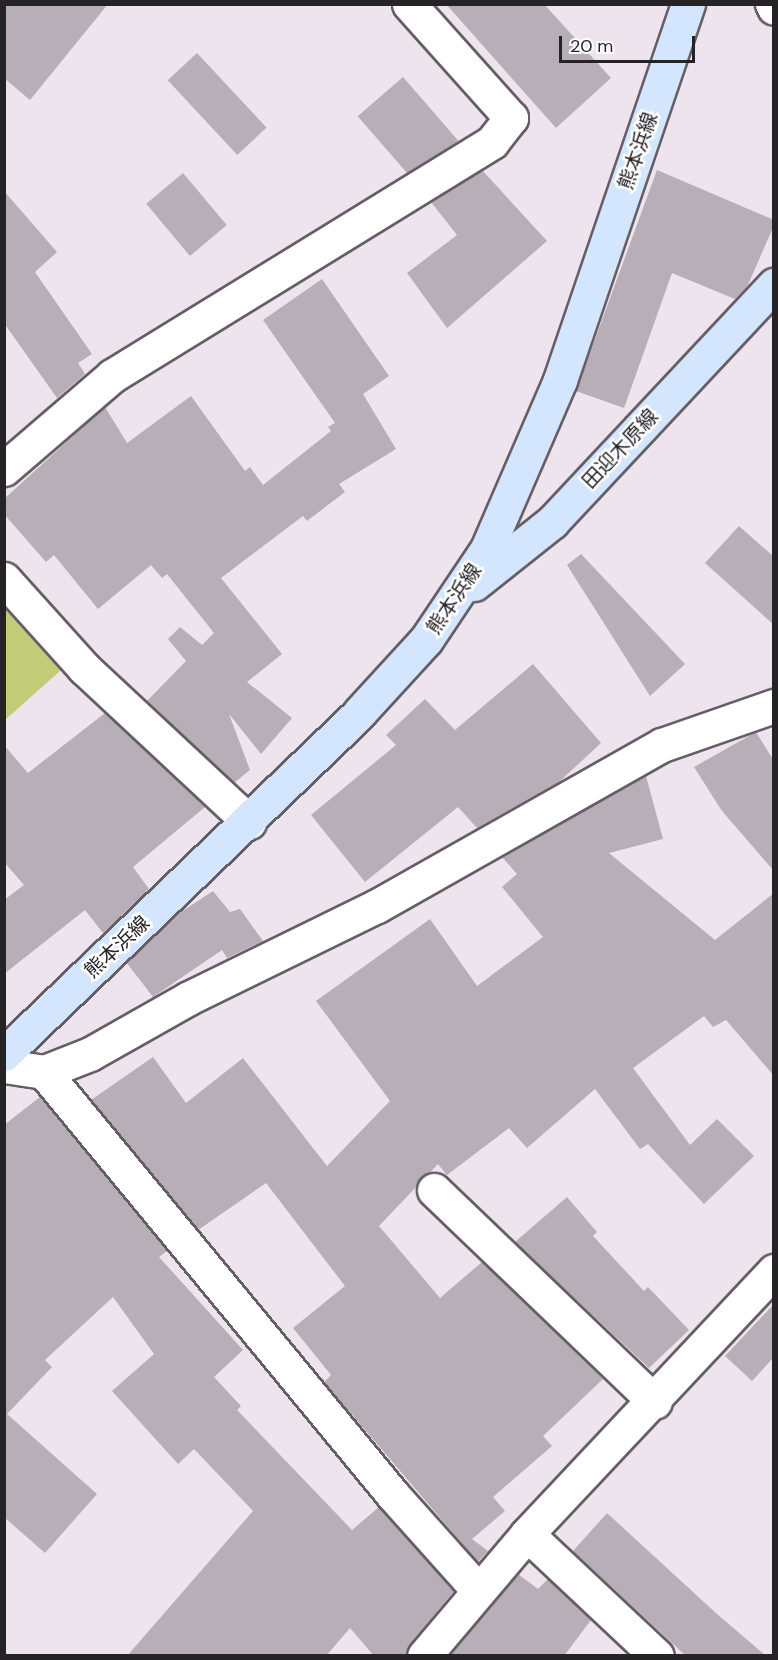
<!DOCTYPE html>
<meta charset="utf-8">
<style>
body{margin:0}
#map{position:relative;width:778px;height:1660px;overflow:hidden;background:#ede4ed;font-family:"DM Sans","Noto Sans JP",sans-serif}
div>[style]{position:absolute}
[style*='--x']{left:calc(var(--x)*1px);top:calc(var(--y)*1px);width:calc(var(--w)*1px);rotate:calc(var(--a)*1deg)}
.green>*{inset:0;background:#c0cc78}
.building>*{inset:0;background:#b7aeb7;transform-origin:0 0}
.roads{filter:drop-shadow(2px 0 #665e66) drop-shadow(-2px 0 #665e66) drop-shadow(0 2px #665e66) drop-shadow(0 -2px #665e66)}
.minor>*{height:33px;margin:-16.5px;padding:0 16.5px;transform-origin:16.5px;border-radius:16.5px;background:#fff}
.secondary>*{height:33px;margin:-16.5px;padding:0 16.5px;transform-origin:16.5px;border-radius:16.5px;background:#d4e6fe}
span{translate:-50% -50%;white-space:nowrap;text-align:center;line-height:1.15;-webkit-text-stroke:5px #fff;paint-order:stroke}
.street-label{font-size:20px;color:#262326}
.frame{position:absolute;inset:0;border:6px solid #262326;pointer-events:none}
.scale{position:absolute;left:559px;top:36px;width:136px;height:27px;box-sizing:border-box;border:3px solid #262326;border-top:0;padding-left:8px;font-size:18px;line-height:21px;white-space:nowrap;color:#262326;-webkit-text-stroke:4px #fff;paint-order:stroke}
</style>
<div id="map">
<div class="green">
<i style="clip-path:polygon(4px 591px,69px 663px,5px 720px,4px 720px)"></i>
</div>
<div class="building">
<i style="clip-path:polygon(4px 4px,108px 4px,30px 100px,4px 78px)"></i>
<i style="clip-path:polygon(446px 4px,544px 4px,611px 78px,556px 128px)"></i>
<i style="left:197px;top:53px;width:102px;height:40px;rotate:47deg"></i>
<i style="left:403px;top:77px;width:84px;height:60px;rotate:49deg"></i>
<i style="clip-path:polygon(482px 170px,547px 241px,447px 328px,407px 273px,457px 235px,431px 202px)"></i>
<i style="clip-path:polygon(657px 170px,774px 220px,774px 225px,748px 285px,735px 299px,672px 273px,624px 408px,576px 391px)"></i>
<i style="left:183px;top:173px;width:68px;height:48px;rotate:50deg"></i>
<i style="clip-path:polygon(4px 191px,57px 252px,35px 272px,92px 354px,78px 363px,85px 374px,57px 398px,4px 323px)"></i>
<i style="clip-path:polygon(322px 279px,389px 376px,363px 394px,396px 449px,339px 484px,345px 492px,307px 521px,303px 516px,221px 578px,282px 654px,247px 682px,292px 718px,261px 754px,229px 714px,250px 770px,234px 783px,147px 701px,186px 661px,168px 639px,180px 627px,202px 645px,214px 633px,167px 574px,162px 578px,151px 565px,98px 609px,54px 555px,46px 562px,4px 514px,4px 499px,105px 407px,127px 443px,191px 396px,245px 471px,250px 467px,263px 485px,331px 431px,328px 427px,335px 423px,263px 320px)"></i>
<i style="clip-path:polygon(739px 526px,774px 557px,774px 625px,705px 563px)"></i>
<i style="clip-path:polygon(581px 554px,685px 664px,650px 696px,567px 565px)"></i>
<i style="clip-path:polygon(533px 664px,601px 743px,559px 782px,477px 828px,458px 807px,365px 882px,311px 815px,396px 745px,386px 735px,425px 699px,455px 730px)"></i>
<i style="clip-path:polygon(105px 713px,205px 807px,133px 867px,149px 889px,103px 933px,85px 910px,4px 974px,4px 900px,24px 885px,4px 862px,4px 745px,28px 773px)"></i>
<i style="clip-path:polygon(756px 732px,774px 761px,774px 871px,722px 811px,694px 767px)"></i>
<i style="clip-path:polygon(646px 776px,663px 839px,609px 853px,715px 940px,774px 893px,774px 1076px,726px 1020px,713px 1027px,704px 1016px,633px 1068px,690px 1145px,717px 1119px,754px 1156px,704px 1204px,648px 1144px,640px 1149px,595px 1089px,527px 1148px,509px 1128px,447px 1175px,438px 1164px,379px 1226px,440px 1298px,482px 1262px,603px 1379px,543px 1436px,552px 1446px,493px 1497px,505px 1511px,472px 1539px,488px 1551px,478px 1562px,324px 1382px,331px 1375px,293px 1328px,345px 1286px,266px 1183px,198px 1230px,91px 1100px,153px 1057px,186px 1103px,243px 1058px,327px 1166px,390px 1101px,316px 1001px,430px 919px,477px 986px,543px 937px,502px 887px,517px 874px,502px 857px)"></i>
<i style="clip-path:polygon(213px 891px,230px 912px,240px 909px,263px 941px,227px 958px,222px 950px,153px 997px,126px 962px,172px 918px)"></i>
<i style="clip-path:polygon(40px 1097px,167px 1251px,159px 1257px,243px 1350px,214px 1377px,241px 1406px,237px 1410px,352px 1530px,379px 1507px,454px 1591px,410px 1644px,406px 1656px,374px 1656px,350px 1628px,326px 1656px,127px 1656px,253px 1511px,194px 1449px,178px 1464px,112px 1391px,154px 1354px,113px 1297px,45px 1360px,52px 1367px,7px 1414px,97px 1494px,45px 1553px,4px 1517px,4px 1125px)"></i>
<i style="clip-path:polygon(567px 1197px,597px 1232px,593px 1236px,644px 1291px,648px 1287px,689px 1330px,649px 1368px,515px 1242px)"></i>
<i style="clip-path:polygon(774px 1304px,774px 1357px,752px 1381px,725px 1356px)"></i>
<i style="clip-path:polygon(607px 1513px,717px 1614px,766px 1656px,686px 1656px,573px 1551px)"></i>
<i style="clip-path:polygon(518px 1574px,538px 1589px,548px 1579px,591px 1620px,564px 1656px,449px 1656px)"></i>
</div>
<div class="roads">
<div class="minor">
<i style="--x:772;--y:4;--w:4;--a:63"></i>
<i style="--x:4;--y:469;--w:143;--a:-40.7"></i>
<i style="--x:112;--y:376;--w:446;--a:-31.6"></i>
<i style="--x:492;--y:142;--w:31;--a:-52"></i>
<i style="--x:511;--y:118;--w:153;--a:-131.8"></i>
<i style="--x:4;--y:579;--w:120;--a:48"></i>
<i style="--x:84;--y:668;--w:226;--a:43"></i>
<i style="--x:4;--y:1066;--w:40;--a:8.5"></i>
<i style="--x:44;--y:1072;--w:49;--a:-21.4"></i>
<i style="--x:90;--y:1054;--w:114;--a:-29.5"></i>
<i style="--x:189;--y:998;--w:209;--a:-26.1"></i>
<i style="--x:377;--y:906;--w:327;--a:-29.5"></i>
<i style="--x:662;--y:745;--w:119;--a:-19.2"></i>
<i style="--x:44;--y:1072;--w:548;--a:50.48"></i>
<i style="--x:393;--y:1495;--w:126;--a:48.2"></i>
<i style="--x:434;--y:1190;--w:306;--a:43.8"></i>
<i style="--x:527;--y:1534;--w:178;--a:43.2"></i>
<i style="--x:424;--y:1656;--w:160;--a:-49.8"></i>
<i style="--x:527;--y:1534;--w:361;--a:-46.8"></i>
</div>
<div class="secondary">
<i style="--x:474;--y:584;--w:100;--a:-38.5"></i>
<i style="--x:552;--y:522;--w:325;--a:-46.9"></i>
<i style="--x:4;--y:1054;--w:492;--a:-43.8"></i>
<i style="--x:359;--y:713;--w:99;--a:-47.5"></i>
<i style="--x:426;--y:640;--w:110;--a:-56.2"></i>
<i style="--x:487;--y:549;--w:184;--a:-66.6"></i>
<i style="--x:560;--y:380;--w:397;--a:-71.2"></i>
</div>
</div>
<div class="street-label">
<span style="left:638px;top:151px;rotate:-71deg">熊本浜線</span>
<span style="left:620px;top:449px;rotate:-47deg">田迎木原線</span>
<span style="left:454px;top:599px;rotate:-56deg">熊本浜線</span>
<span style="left:117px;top:947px;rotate:-43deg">熊本浜線</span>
</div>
<div class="frame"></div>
<div class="scale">20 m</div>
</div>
